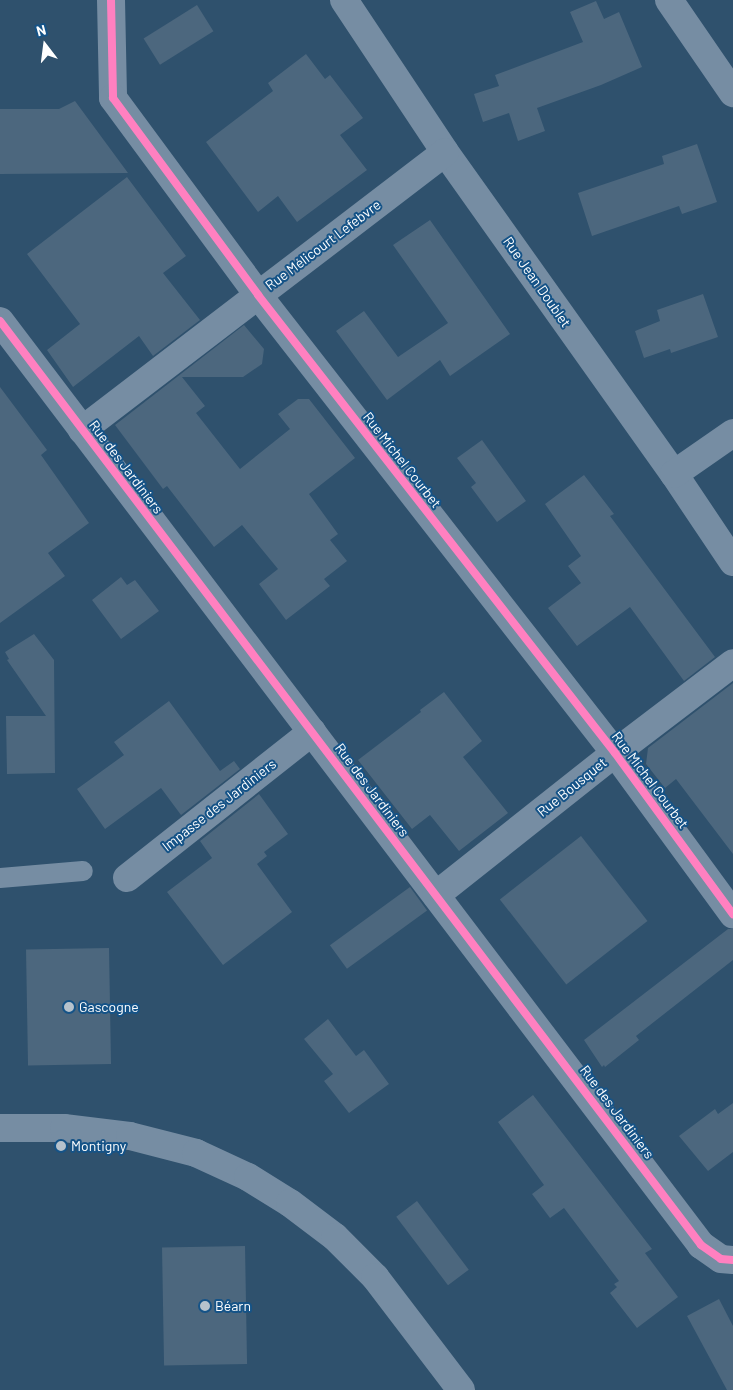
<!DOCTYPE html>
<meta charset="utf-8">
<style>
body{margin:0}
#map{position:relative;width:733px;height:1390px;overflow:hidden;background:#2f516d;font-family:Barlow,sans-serif}
div>[style]{position:absolute}
[style*='--x']{left:calc(var(--x)*1px);top:calc(var(--y)*1px);width:calc(var(--w)*1px);rotate:calc(var(--a)*1deg)}
.building>*{inset:0;background:#4c677e;transform-origin:0 0}
.service>*{height:20px;margin:-10px;padding:0 10px;transform-origin:10px;border-radius:10px;background:#768da3}
.minor>*{height:28px;margin:-14px;padding:0 14px;transform-origin:14px;border-radius:14px;background:#768da3}
.cycleway>*{height:8px;margin:-4px;padding:0 4px;transform-origin:4px;border-radius:4px;background:#ff80c0}
.dots>*{width:14px;height:14px;translate:-50% -50%;box-sizing:border-box;border:2px solid #155387;border-radius:50%}
span{translate:-50% -50%;white-space:nowrap;text-align:center;line-height:1.15;-webkit-text-stroke:4px #155387;paint-order:stroke}
.street-label{font-size:14px;color:#fff}
.poi-label{font-size:14px;color:#fff}
.left{translate:0 -50%;text-align:left}
.north{position:absolute;left:20px;top:20px;width:50px;height:50px;-webkit-text-stroke:4px #155387;paint-order:stroke;rotate:345deg;font-size:14px;font-weight:700;line-height:20px;text-align:center;color:#fff}
.north::after{content:'';display:block;margin:auto;width:18px;height:22px;background:#fff;clip-path:polygon(50% 0,100% 100%,50% 72%,0 100%)}
</style>
<div id="map">
<div class="building">
<i style="clip-path:polygon(596px 1px,604px 19px,619px 12px,642px 67px,601px 85px,537px 108px,545px 131px,518px 141px,509px 113px,483px 122px,474px 94px,499px 86px,495px 75px,583px 42px,570px 12px)"></i>
<i style="left:197px;top:5px;width:31px;height:63px;rotate:58deg"></i>
<i style="clip-path:polygon(306px 54px,325px 79px,330px 75px,363px 118px,340px 135px,367px 170px,297px 222px,278px 196px,258px 212px,206px 142px,273px 91px,268px 83px)"></i>
<i style="clip-path:polygon(75px 101px,128px 173px,0 174px,0 109px,59px 109px)"></i>
<i style="clip-path:polygon(697px 144px,717px 202px,682px 214px,679px 206px,592px 236px,578px 193px,664px 164px,662px 156px)"></i>
<i style="clip-path:polygon(127px 177px,186px 256px,163px 273px,200px 320px,153px 356px,139px 336px,73px 387px,47px 350px,80px 324px,27px 254px)"></i>
<i style="clip-path:polygon(430px 220px,510px 334px,450px 376px,440px 360px,387px 400px,336px 331px,364px 311px,398px 357px,448px 323px,393px 245px)"></i>
<i style="clip-path:polygon(703px 294px,718px 337px,671px 353px,670px 349px,644px 358px,635px 331px,660px 321px,657px 310px)"></i>
<i style="clip-path:polygon(244px 325px,264px 349px,262px 364px,243px 377px,182px 377px,205px 406px,196px 413px,240px 469px,290px 429px,278px 414px,298px 399px,309px 399px,355px 458px,309px 494px,338px 534px,330px 540px,347px 561px,324px 579px,330px 586px,286px 620px,259px 584px,278px 569px,242px 525px,214px 547px,167px 486px,163px 489px,115px 425px)"></i>
<i style="clip-path:polygon(0 387px,47px 450px,41px 455px,89px 523px,48px 553px,65px 576px,0 623px)"></i>
<i style="clip-path:polygon(482px 440px,526px 501px,497px 522px,471px 487px,476px 483px,457px 458px)"></i>
<i style="clip-path:polygon(584px 475px,614px 514px,610px 516px,715px 657px,684px 681px,630px 607px,577px 646px,548px 608px,581px 583px,568px 566px,581px 556px,545px 504px)"></i>
<i style="clip-path:polygon(121px 577px,127px 585px,135px 580px,159px 611px,121px 639px,92px 600px)"></i>
<i style="clip-path:polygon(34px 634px,54px 660px,55px 773px,7px 774px,6px 716px,46px 716px,7px 660px,9px 659px,5px 652px)"></i>
<i style="clip-path:polygon(733px 683px,733px 854px,676px 779px,665px 788px,646px 764px,648px 748px)"></i>
<i style="clip-path:polygon(444px 692px,482px 741px,463px 757px,508px 813px,459px 851px,430px 815px,412px 829px,358px 760px,421px 712px,420px 710px)"></i>
<i style="clip-path:polygon(169px 701px,220px 771px,234px 761px,240px 769px,181px 815px,161px 788px,105px 829px,77px 789px,124px 755px,114px 742px)"></i>
<i style="clip-path:polygon(259px 794px,288px 834px,264px 852px,267px 856px,257px 864px,292px 912px,223px 965px,167px 892px,212px 858px,200px 841px)"></i>
<i style="left:581px;top:836px;width:108px;height:103px;rotate:52deg"></i>
<i style="left:410px;top:887px;width:29px;height:99px;rotate:54deg"></i>
<i style="clip-path:polygon(728px 929px,733px 929px,733px 960px,636px 1036px,639px 1040px,605px 1067px,604px 1065px,602px 1067px,584px 1040px)"></i>
<i style="left:109px;top:948px;width:116px;height:83px;rotate:89deg"></i>
<i style="clip-path:polygon(328px 1019px,356px 1056px,364px 1050px,389px 1084px,349px 1113px,324px 1081px,333px 1074px,304px 1039px)"></i>
<i style="clip-path:polygon(533px 1095px,652px 1249px,645px 1253px,678px 1297px,637px 1328px,610px 1293px,617px 1287px,614px 1284px,619px 1281px,564px 1208px,550px 1218px,532px 1194px,544px 1185px,498px 1122px)"></i>
<i style="clip-path:polygon(733px 1103px,733px 1152px,708px 1171px,679px 1136px,715px 1109px,718px 1114px)"></i>
<i style="left:417px;top:1201px;width:86px;height:26px;rotate:53deg"></i>
<i style="left:245px;top:1246px;width:118px;height:83px;rotate:89deg"></i>
<i style="clip-path:polygon(719px 1299px,733px 1326px,733px 1390px,727px 1390px,687px 1316px)"></i>
</div>
<div class="service">
<i style="--x:0;--y:878;--w:83;--a:-4.8"></i>
</div>
<div class="minor">
<i style="--x:111;--y:0;--w:98;--a:88.8"></i>
<i style="--x:113;--y:98;--w:245;--a:53.6"></i>
<i style="--x:258;--y:295;--w:581;--a:52.06"></i>
<i style="--x:615;--y:753;--w:200;--a:53.8"></i>
<i style="--x:344;--y:0;--w:182;--a:56.4"></i>
<i style="--x:445;--y:152;--w:395;--a:54.6"></i>
<i style="--x:674;--y:474;--w:106;--a:56.2"></i>
<i style="--x:669;--y:0;--w:113;--a:55.5"></i>
<i style="--x:0;--y:321;--w:1160;--a:52.81"></i>
<i style="--x:701;--y:1245;--w:24;--a:35"></i>
<i style="--x:721;--y:1259;--w:12;--a:5"></i>
<i style="--x:82;--y:430;--w:457;--a:-37.4"></i>
<i style="--x:674;--y:474;--w:72;--a:-34.8"></i>
<i style="--x:127;--y:878;--w:236;--a:-38.3"></i>
<i style="--x:436;--y:895;--w:228;--a:-38.4"></i>
<i style="--x:615;--y:753;--w:148;--a:-37.3"></i>
<i style="--x:0;--y:1128;--w:64;--a:0"></i>
<i style="--x:64;--y:1128;--w:66;--a:6.9"></i>
<i style="--x:130;--y:1136;--w:68;--a:14.4"></i>
<i style="--x:196;--y:1153;--w:57;--a:24.8"></i>
<i style="--x:248;--y:1177;--w:49;--a:31.8"></i>
<i style="--x:290;--y:1203;--w:56;--a:37.1"></i>
<i style="--x:335;--y:1237;--w:57;--a:45"></i>
<i style="--x:375;--y:1277;--w:142;--a:52.7"></i>
</div>
<div class="cycleway">
<i style="--x:111;--y:0;--w:98;--a:88.8"></i>
<i style="--x:113;--y:98;--w:245;--a:53.6"></i>
<i style="--x:258;--y:295;--w:581;--a:52.06"></i>
<i style="--x:615;--y:753;--w:200;--a:53.8"></i>
<i style="--x:0;--y:321;--w:1160;--a:52.81"></i>
<i style="--x:701;--y:1245;--w:24;--a:35"></i>
<i style="--x:721;--y:1259;--w:12;--a:5"></i>
</div>
<div class="dots">
<i style="left:69px;top:1007px;background:#b6c2cc"></i>
<i style="left:61px;top:1146px;background:#b6c2cc"></i>
<i style="left:205px;top:1306px;background:#b6c2cc"></i>
</div>
<div class="street-label">
<span style="left:323px;top:245px;rotate:-37deg">Rue Mélicourt Lefebvre</span>
<span style="left:537px;top:282px;rotate:55deg">Rue Jean Doublet</span>
<span style="left:402px;top:460px;rotate:52deg">Rue Michel Courbet</span>
<span style="left:126px;top:467px;rotate:53deg">Rue des Jardiniers</span>
<span style="left:650px;top:780px;rotate:53deg">Rue Michel Courbet</span>
<span style="left:572px;top:787px;rotate:-39deg">Rue Bousquet</span>
<span style="left:372px;top:790px;rotate:53deg">Rue des Jardiniers</span>
<span style="left:219px;top:805px;rotate:-38deg">Impasse des Jardiniers</span>
<span style="left:617px;top:1112px;rotate:53deg">Rue des Jardiniers</span>
</div>
<div class="poi-label">
<span class="left" style="left:79px;top:1007px">Gascogne</span>
<span class="left" style="left:71px;top:1146px">Montigny</span>
<span class="left" style="left:215px;top:1306px">Béarn</span>
</div>
<div class="north">N</div>
</div>
